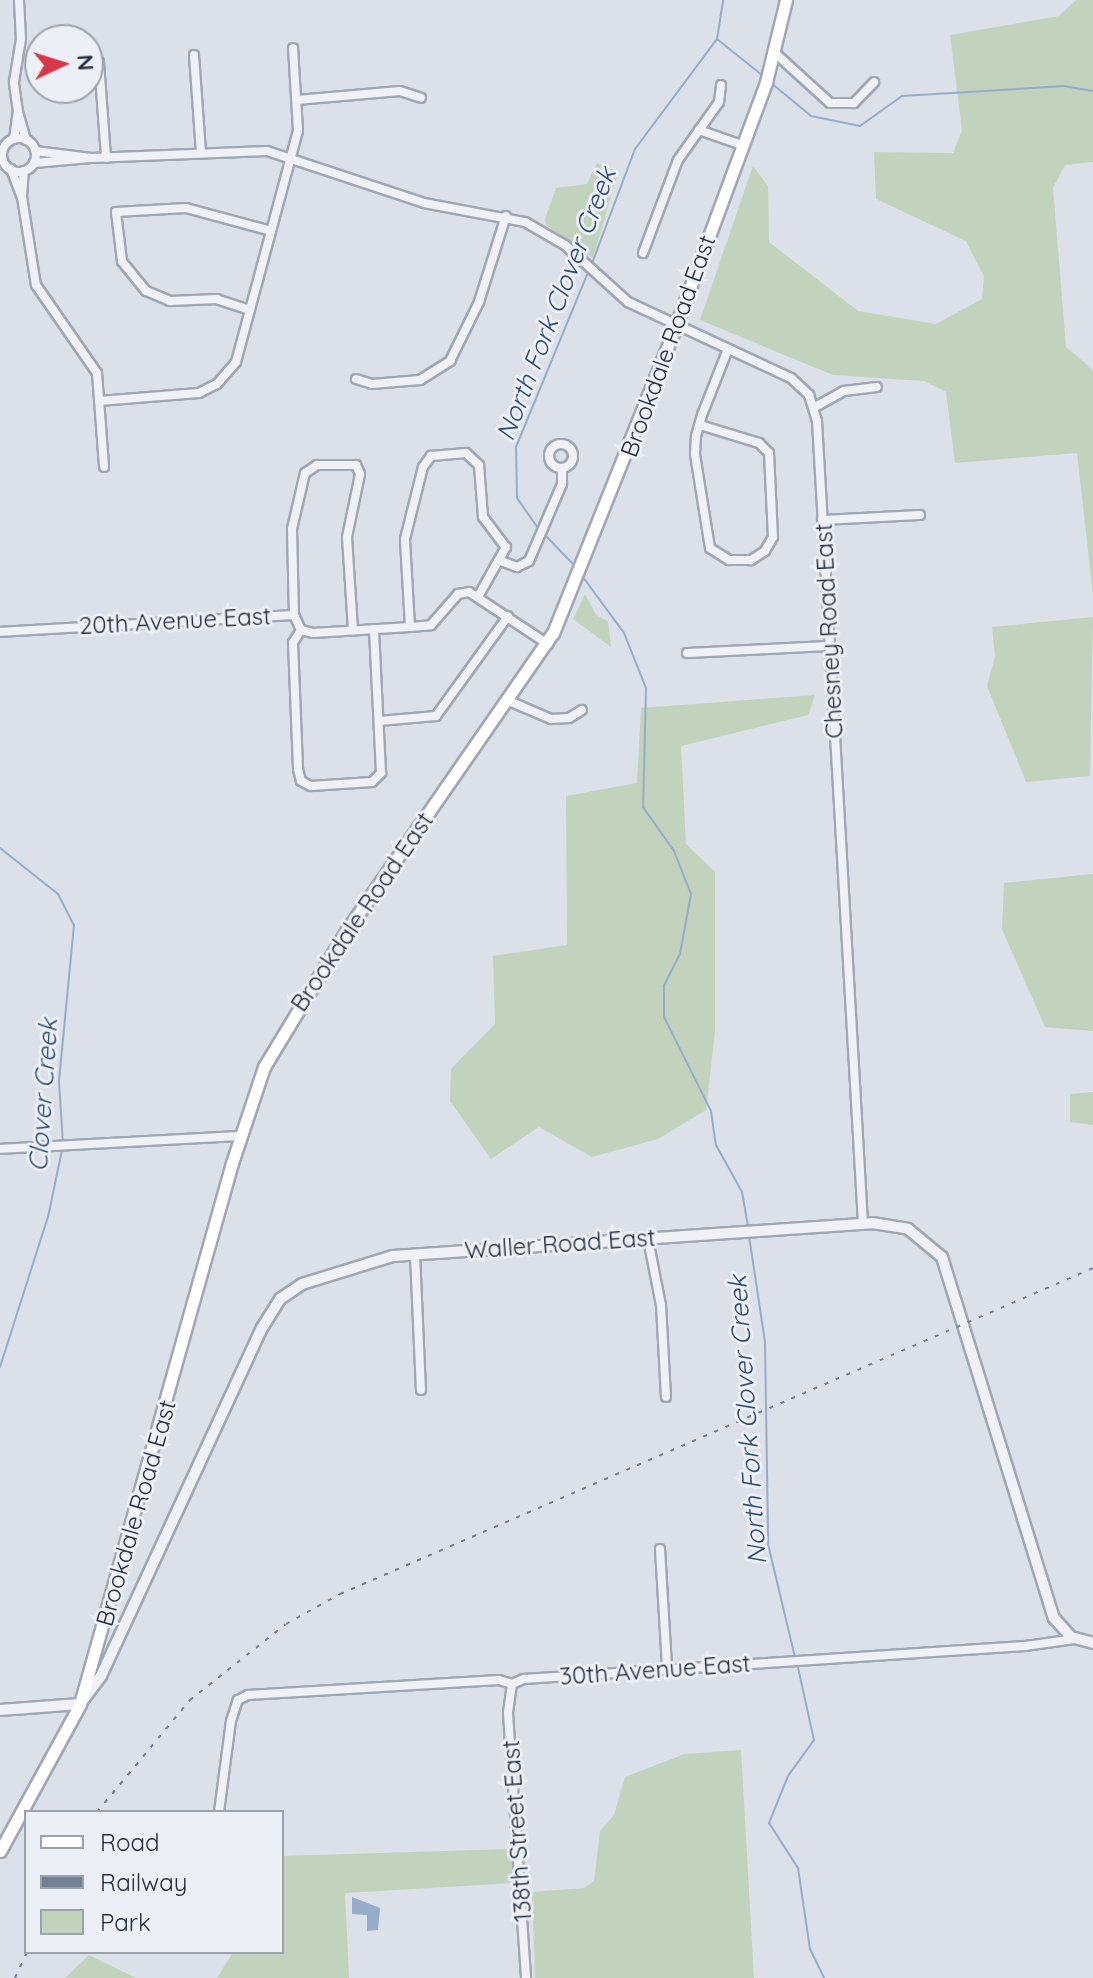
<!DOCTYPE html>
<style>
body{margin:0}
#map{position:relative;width:1093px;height:1978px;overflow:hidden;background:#dce0e8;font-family:Quicksand,sans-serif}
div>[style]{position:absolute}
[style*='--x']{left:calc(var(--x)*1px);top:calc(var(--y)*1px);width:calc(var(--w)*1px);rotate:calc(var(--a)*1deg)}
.green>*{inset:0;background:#c2d2bd}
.water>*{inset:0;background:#95adca}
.stream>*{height:2px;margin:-1px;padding:0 1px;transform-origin:1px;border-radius:1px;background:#95adca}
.roads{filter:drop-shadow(2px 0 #a1a7b2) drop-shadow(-2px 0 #a1a7b2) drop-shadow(0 2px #a1a7b2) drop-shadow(0 -2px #a1a7b2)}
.minor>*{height:8px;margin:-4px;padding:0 4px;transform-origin:4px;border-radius:4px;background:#eff1f6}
.minor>.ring{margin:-4px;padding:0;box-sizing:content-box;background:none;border:8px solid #eff1f6;border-radius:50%}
.tertiary>*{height:10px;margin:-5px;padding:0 5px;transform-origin:5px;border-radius:5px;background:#eff1f6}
.secondary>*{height:11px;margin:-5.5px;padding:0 5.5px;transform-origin:5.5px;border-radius:5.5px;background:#fff}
.rail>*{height:2px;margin-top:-1px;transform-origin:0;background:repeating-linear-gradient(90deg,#757f92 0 4px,transparent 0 12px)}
span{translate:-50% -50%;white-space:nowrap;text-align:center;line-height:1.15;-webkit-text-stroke:6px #eceff5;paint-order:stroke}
.street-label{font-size:24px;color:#252e3f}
.water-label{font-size:26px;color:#2d4b75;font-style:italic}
.legend{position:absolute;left:24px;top:1810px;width:260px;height:144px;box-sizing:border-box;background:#eceff5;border:2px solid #9ca2ac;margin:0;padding:10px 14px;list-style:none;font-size:24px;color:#252e3f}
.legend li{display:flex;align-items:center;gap:16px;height:40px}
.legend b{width:40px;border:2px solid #9ca2ac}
.north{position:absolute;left:24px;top:24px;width:80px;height:80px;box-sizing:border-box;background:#eceff5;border:2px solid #9ca2ac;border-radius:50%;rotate:86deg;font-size:22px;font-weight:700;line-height:32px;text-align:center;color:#252e3f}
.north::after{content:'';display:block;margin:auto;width:28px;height:36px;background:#d6384a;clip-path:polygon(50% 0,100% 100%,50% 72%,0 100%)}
</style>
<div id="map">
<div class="green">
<i style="clip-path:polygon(1076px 0,1093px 0,1093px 162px,1065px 165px,1053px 188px,1066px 347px,1093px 370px,1093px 595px,1077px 453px,955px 463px,946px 392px,924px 381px,833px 375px,700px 320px,753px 166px,768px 186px,769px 242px,858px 311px,936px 324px,982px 299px,984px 276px,966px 241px,876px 199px,874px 152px,953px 153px,962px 130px,950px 35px,1059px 16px)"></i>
<i style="clip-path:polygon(597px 163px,618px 172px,593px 258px,546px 225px,545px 219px,556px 188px,587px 184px)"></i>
<i style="clip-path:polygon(585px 594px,596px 615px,608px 621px,611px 647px,573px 619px)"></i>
<i style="clip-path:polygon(1093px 617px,1090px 776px,1026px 782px,987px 686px,995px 656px,992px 627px)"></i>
<i style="clip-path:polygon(815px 695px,808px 715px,681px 746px,686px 844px,715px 872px,715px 1032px,706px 1110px,658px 1139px,592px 1157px,539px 1127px,491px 1159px,450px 1101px,451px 1069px,495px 1024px,493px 956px,567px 945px,566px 796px,637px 783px,641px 708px)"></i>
<i style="clip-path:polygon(1093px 874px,1093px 1031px,1045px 1027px,1002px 929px,1004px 883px)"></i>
<i style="clip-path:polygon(1093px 1092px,1093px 1125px,1070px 1122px,1070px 1094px)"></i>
<i style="clip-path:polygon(741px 1750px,754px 1978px,535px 1978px,532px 1892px,584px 1888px,594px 1881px,600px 1831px,614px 1815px,625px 1777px,685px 1754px)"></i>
<i style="clip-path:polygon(511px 1849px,514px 1883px,345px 1893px,349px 1978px,217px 1978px,233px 1952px,282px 1952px,284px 1856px)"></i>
<i style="clip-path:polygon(89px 1955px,136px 1978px,65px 1978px)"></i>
</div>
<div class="water">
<i style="clip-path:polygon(352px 1897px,380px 1908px,378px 1930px,367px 1931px,367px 1915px,352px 1914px)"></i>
</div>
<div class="stream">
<i style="--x:717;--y:39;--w:58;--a:38.7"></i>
<i style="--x:770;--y:82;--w:53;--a:39.7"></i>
<i style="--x:811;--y:116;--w:50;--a:11.5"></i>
<i style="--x:860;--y:126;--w:52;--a:-35.5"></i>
<i style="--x:902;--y:96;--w:162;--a:-3.5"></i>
<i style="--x:1064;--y:86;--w:29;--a:10"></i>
<i style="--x:591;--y:266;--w:125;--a:-69.4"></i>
<i style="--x:635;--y:149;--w:137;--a:-53.3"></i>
<i style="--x:717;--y:39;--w:39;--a:-81"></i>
<i style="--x:540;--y:531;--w:40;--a:-124.9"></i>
<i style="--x:517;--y:498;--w:51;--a:-91.1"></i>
<i style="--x:516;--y:447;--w:189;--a:-67.6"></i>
<i style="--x:545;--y:535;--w:42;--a:46"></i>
<i style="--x:580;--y:573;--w:74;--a:53.7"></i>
<i style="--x:624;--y:633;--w:59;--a:68.2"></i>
<i style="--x:646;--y:688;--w:119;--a:91.4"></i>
<i style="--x:643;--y:807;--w:54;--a:54.8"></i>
<i style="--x:674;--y:851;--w:46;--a:68.4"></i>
<i style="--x:691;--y:894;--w:61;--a:100.4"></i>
<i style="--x:680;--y:954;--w:36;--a:117"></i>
<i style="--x:664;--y:986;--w:31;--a:90"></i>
<i style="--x:664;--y:1017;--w:105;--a:63.4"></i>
<i style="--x:711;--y:1111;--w:34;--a:82"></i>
<i style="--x:716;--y:1145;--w:54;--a:61"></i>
<i style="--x:742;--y:1192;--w:35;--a:80"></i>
<i style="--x:0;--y:848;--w:74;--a:38.4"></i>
<i style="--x:58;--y:894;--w:35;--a:63"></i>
<i style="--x:74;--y:925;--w:158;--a:95.5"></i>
<i style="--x:59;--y:1082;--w:62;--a:86.3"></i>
<i style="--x:749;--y:1236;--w:107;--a:81.4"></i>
<i style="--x:765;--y:1342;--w:202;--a:89.1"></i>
<i style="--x:768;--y:1544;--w:116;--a:76.6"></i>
<i style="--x:0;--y:1367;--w:157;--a:-72.3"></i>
<i style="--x:48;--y:1217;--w:68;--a:-78.2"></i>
<i style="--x:797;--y:1663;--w:79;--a:77.6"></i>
<i style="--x:814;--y:1740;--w:44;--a:125.8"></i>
<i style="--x:788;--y:1776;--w:51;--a:112"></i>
<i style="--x:769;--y:1823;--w:54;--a:57.2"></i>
<i style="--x:798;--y:1868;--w:82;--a:81.6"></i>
<i style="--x:810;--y:1949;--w:32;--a:64"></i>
</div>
<div class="roads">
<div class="minor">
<i style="--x:775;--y:53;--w:74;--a:42.3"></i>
<i style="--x:830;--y:103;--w:24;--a:0"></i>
<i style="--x:854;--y:103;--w:29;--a:-46"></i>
<i style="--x:194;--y:55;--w:98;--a:85.9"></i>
<i style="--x:99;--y:62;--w:96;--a:85.8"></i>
<i style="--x:297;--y:100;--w:103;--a:-5"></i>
<i style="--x:400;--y:91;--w:22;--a:18"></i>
<i style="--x:18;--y:112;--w:30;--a:-98"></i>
<i style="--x:14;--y:82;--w:44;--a:-80.8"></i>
<i style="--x:21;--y:39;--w:39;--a:-93"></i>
<i style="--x:699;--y:130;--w:46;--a:19.2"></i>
<i class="ring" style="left:2px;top:138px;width:26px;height:26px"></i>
<i style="--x:14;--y:139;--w:27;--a:-82"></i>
<i style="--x:18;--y:112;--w:29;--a:74"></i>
<i style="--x:91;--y:158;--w:176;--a:-2.3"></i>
<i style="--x:267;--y:151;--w:165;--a:18.3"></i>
<i style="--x:424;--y:203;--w:103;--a:10.7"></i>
<i style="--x:525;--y:222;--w:46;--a:29.9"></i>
<i style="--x:565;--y:245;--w:85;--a:42.1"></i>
<i style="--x:628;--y:302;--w:180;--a:25"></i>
<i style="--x:791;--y:378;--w:25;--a:43"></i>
<i style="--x:809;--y:395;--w:27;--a:73"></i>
<i style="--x:817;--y:421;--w:804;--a:86.72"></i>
<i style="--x:34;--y:163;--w:57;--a:-5"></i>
<i style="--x:91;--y:158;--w:56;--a:-172.9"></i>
<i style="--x:11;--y:169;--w:30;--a:69"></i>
<i style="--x:22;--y:197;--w:26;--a:-86"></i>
<i style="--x:22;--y:197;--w:89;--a:81"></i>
<i style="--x:36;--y:285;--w:107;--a:55.3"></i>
<i style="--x:97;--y:373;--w:94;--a:85.7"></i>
<i style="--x:643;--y:253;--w:99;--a:-69.4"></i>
<i style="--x:678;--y:160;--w:71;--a:-54.7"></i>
<i style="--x:719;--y:102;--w:17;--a:-83"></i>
<i style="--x:250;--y:310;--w:35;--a:-162"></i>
<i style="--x:217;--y:299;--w:47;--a:177.6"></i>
<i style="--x:170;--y:301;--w:26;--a:-157"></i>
<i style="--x:146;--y:291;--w:38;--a:-129"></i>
<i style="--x:122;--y:261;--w:49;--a:-97"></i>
<i style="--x:116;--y:212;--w:70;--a:-3.3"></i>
<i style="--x:186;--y:208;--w:88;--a:15.1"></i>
<i style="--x:356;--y:379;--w:17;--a:17"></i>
<i style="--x:372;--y:384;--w:48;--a:-4.8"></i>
<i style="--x:420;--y:380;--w:36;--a:-32"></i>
<i style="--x:450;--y:361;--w:66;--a:-63.8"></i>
<i style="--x:479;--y:302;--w:90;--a:-72.6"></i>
<i style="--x:99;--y:401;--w:100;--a:-4.6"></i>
<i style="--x:199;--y:393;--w:20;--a:-27"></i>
<i style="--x:217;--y:384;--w:29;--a:-49"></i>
<i style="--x:236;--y:362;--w:239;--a:-75"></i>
<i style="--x:298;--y:131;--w:83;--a:-93.4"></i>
<i style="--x:815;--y:407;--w:33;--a:-29"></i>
<i style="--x:844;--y:391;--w:33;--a:-7"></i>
<i style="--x:700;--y:425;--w:62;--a:17"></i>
<i style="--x:759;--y:443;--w:14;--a:45"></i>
<i style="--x:769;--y:453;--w:84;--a:87.3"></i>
<i style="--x:773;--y:537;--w:16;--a:120"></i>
<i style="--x:765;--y:551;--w:17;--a:147"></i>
<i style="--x:751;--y:560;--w:22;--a:180"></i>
<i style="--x:729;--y:560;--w:22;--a:-148"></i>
<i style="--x:710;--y:548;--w:95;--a:-99.1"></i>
<i style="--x:695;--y:454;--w:18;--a:-87"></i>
<i style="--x:696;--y:436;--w:22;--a:-74"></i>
<i style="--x:702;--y:415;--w:71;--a:-68.5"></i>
<i class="ring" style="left:549px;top:444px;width:16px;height:16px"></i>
<i style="--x:822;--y:520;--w:98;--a:-2.9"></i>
<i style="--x:501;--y:561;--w:17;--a:21"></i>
<i style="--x:517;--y:567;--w:13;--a:-27"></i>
<i style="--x:529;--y:561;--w:84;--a:-66.8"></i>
<i style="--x:562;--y:484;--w:16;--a:-90"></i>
<i style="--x:410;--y:627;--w:88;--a:-93.3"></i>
<i style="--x:405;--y:539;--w:74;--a:-76"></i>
<i style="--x:423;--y:467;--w:14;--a:-54"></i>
<i style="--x:431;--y:456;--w:35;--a:-5"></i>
<i style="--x:466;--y:453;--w:18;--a:43"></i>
<i style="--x:479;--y:465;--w:52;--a:85.6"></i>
<i style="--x:483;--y:517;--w:38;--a:53"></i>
<i style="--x:506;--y:547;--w:55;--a:119.4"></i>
<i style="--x:301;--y:630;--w:15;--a:122"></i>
<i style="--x:293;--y:643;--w:126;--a:87.7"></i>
<i style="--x:298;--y:769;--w:12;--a:76"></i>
<i style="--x:301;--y:781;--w:11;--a:27"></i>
<i style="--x:311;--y:786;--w:61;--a:-3.8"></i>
<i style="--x:372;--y:782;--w:13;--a:-45"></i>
<i style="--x:381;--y:773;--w:144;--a:-92.8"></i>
<i style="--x:353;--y:630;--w:93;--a:-93.7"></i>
<i style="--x:347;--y:537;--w:64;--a:-78.3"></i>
<i style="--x:360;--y:474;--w:10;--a:-114"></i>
<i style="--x:356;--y:465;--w:39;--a:180"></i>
<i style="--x:317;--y:465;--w:14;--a:146"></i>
<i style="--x:305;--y:473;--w:57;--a:103.1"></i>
<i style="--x:292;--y:529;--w:86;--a:88.7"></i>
<i style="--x:294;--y:615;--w:17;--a:65"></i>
<i style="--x:301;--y:630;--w:12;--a:14"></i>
<i style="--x:313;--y:633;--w:97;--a:-3.5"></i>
<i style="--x:410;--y:627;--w:21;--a:-5"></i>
<i style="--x:431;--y:625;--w:41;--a:-48.9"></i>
<i style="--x:458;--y:594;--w:11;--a:-10"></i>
<i style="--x:469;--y:592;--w:95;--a:33.4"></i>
<i style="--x:0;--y:632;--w:294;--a:-3.3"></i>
<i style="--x:687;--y:653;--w:142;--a:-2.8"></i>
<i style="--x:509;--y:701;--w:46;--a:23.2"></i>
<i style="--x:551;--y:719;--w:18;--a:-3"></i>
<i style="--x:569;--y:718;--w:15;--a:-32"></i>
<i style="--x:379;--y:721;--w:57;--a:-5"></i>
<i style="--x:436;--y:716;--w:123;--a:-54.2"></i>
<i style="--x:0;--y:1149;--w:240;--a:-3.1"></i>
<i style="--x:648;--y:1239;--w:67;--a:78.9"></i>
<i style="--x:661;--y:1305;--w:92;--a:86.9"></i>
<i style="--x:415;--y:1254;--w:136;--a:87.5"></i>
<i style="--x:660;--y:1549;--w:119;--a:86.6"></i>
<i style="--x:512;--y:1684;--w:29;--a:98"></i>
<i style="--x:508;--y:1713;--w:266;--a:86.1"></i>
<i style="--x:219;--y:1812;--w:92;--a:-82.5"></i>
<i style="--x:231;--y:1721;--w:22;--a:-72"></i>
<i style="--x:238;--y:1700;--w:11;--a:-27"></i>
<i style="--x:248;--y:1695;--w:251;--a:-3.4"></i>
<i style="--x:499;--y:1680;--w:14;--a:17"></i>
<i style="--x:512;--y:1684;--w:13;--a:-23"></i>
<i style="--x:524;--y:1679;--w:502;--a:-3.77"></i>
<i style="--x:1025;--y:1646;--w:50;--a:-8"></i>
</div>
<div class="tertiary">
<i style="--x:0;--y:1710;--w:80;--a:-4.3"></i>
<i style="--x:80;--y:1704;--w:35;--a:-53"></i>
<i style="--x:101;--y:1676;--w:383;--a:-65.2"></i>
<i style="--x:262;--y:1328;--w:34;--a:-58"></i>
<i style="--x:280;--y:1299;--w:27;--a:-34"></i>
<i style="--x:302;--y:1284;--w:95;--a:-17.1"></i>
<i style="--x:393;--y:1256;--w:480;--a:-3.9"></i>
<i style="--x:872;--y:1223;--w:36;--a:9"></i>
<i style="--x:908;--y:1229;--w:44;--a:39.5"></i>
<i style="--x:942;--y:1257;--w:378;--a:72.8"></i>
<i style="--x:1054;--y:1618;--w:25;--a:48"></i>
<i style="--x:1071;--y:1637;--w:23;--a:15"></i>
</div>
<div class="secondary">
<i style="--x:0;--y:1851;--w:167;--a:-61.4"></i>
<i style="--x:80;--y:1704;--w:562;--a:-74.31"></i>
<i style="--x:232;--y:1163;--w:101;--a:-71.6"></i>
<i style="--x:264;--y:1067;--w:160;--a:-58.8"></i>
<i style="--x:347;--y:930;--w:361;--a:-55.3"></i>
<i style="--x:553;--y:633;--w:325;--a:-68.2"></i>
<i style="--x:674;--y:331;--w:265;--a:-69.7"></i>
<i style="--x:766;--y:82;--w:84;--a:-76.3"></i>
</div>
</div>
<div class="rail">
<i style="--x:97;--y:1812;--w:146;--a:-50.3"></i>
<i style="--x:190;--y:1700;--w:122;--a:-38.4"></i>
<i style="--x:286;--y:1624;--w:62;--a:-29.1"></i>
<i style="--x:340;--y:1594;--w:821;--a:-23.41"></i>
<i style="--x:15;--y:1978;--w:29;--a:-65"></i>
</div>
<div class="street-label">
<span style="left:668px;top:346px;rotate:-70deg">Brookdale Road East</span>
<span style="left:175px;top:621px;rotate:-3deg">20th Avenue East</span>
<span style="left:829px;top:631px;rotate:-93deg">Chesney Road East</span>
<span style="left:362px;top:912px;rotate:-56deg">Brookdale Road East</span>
<span style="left:560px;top:1244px;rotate:-4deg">Waller Road East</span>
<span style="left:136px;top:1513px;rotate:-74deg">Brookdale Road East</span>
<span style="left:655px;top:1670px;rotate:-4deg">30th Avenue East</span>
<span style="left:517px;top:1831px;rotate:-94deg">138th Street East</span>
</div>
<div class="water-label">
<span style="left:556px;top:304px;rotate:-69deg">North Fork Clover Creek</span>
<span style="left:43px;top:1095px;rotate:-86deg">Clover Creek</span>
<span style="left:747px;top:1420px;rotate:-94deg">North Fork Clover Creek</span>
</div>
<ul class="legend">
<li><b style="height:10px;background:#fff"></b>Road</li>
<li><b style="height:10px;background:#757f92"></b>Railway</li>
<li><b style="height:22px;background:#c2d2bd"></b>Park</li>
</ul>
<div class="north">N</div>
</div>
